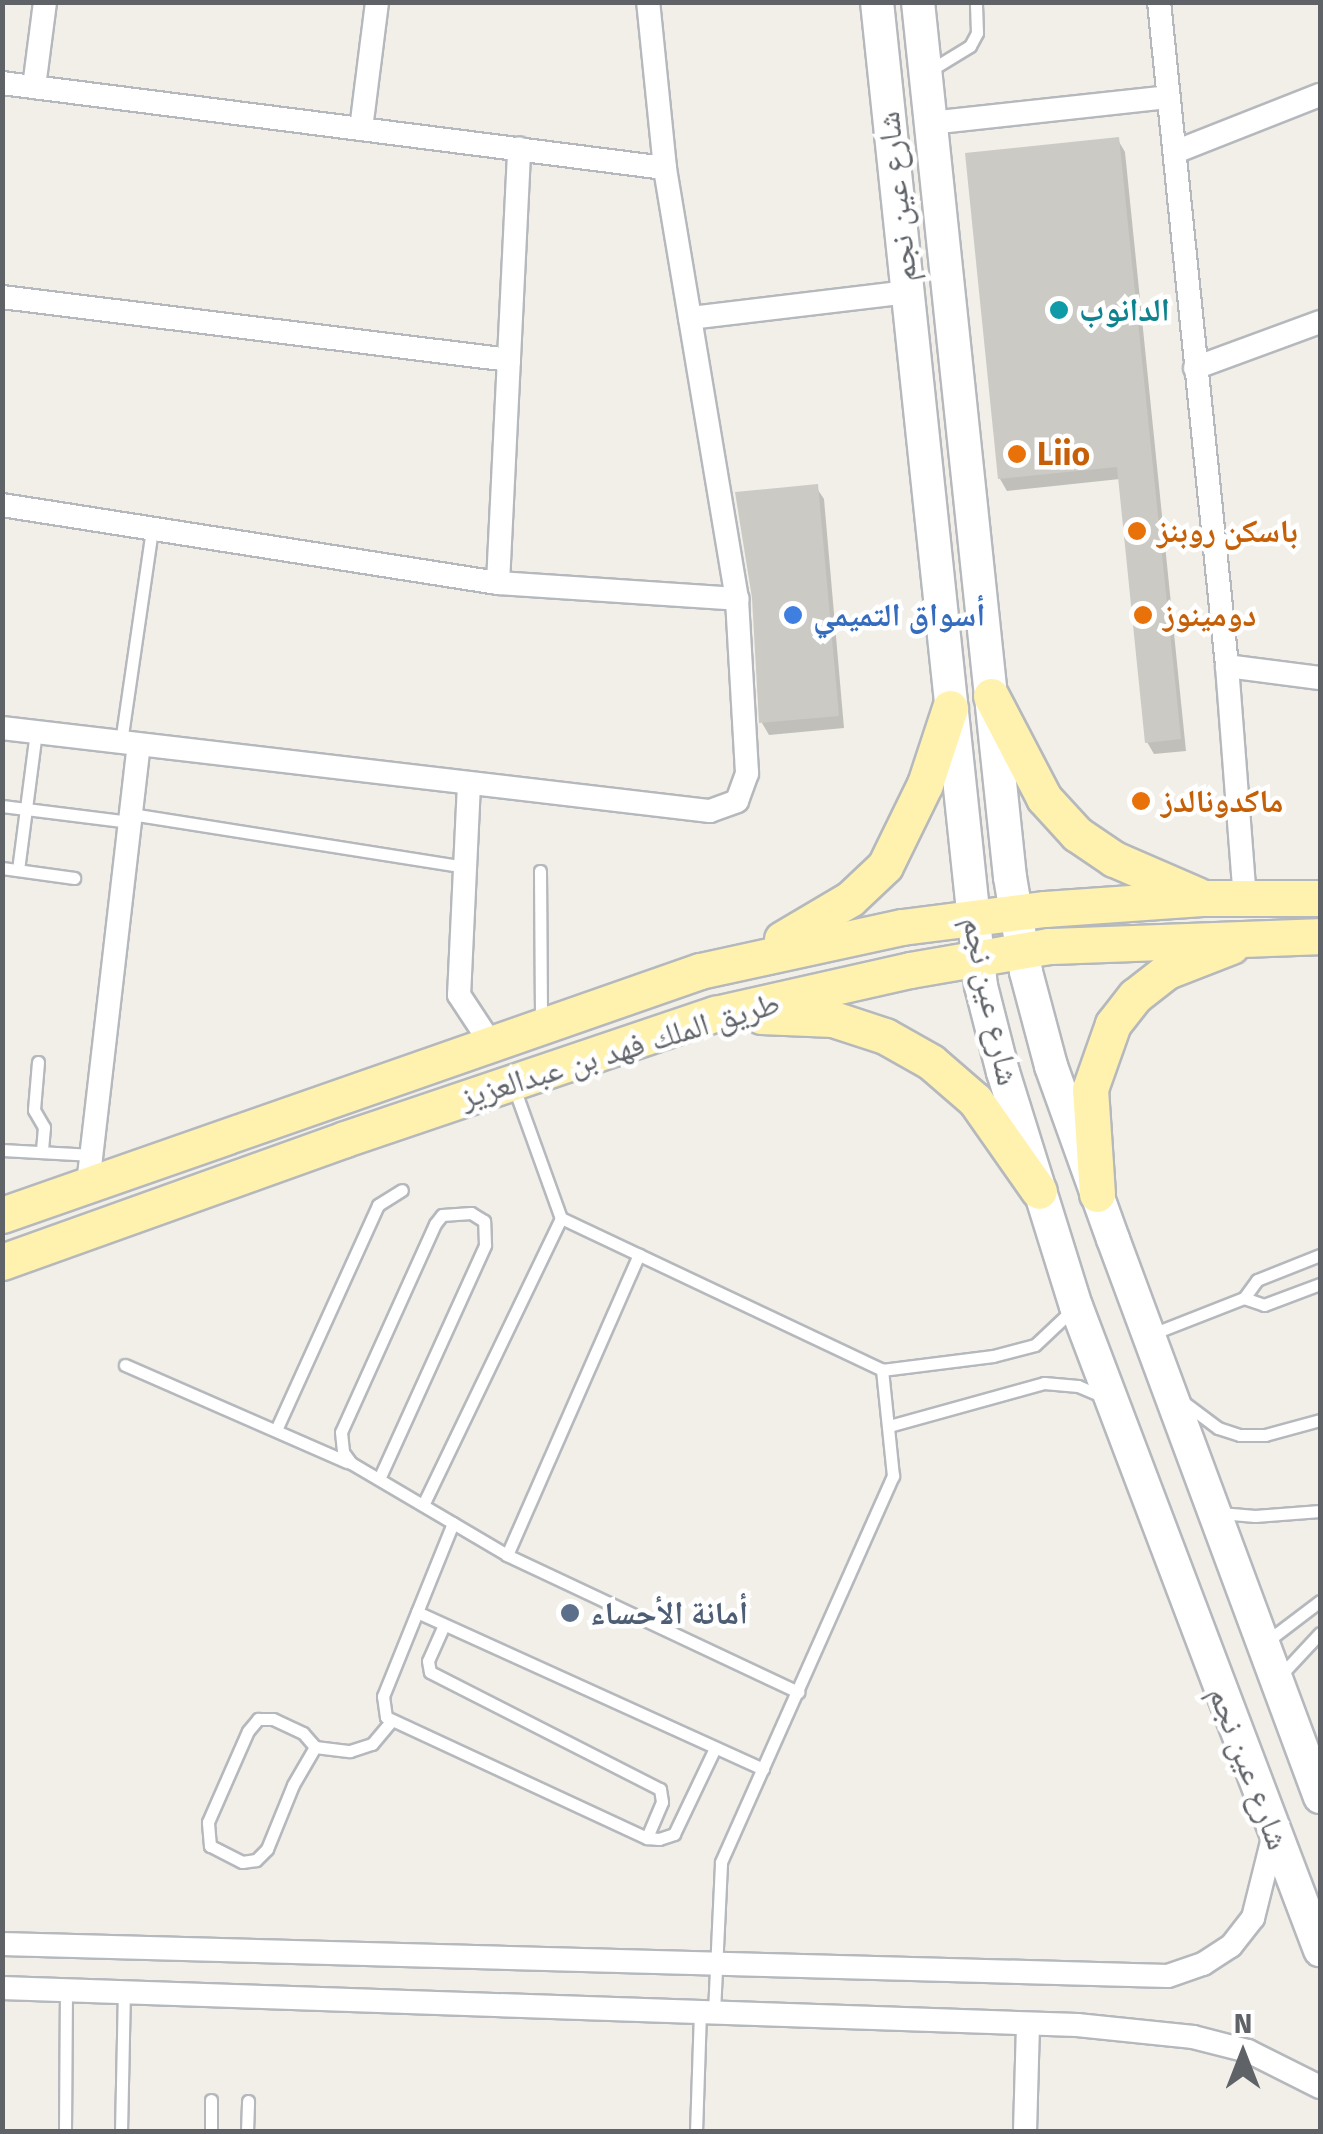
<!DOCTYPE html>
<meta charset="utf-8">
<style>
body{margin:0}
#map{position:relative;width:1323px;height:2134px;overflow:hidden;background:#f1efe8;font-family:"Fira Sans","Noto Naskh Arabic",sans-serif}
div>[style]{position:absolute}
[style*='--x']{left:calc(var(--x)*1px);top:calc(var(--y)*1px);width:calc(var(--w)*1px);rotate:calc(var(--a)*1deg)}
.shadow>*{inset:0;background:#0003}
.building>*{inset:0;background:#cccac5}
.roads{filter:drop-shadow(2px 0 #b5b8bc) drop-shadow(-2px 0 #b5b8bc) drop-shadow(0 2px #b5b8bc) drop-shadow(0 -2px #b5b8bc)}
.lane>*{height:11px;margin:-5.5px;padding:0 5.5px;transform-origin:5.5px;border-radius:5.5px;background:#fff}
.street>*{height:22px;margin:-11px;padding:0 11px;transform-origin:11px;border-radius:11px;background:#fff}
.secondary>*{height:32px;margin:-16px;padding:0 16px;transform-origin:16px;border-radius:16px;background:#fff}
.primary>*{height:35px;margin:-17.5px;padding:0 17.5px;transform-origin:17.5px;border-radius:17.5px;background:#fff2af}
.dots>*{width:28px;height:28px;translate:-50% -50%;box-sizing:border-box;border:5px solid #fff;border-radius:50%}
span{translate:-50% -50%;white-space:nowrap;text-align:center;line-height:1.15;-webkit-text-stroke:9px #fff;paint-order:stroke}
.street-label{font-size:32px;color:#5f6368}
.culture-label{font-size:32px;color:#0d838f;font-weight:700}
.left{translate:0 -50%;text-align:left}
.food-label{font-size:32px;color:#c56008;font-weight:700}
.shop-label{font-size:32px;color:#366cbe;font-weight:700}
.service-label{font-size:32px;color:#4e5e75;font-weight:700}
.frame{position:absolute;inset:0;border:5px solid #5f6368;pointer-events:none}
.north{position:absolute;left:1193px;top:2004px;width:100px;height:100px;-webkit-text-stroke:8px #fff;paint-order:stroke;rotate:0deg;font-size:28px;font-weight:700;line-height:40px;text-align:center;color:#5f6368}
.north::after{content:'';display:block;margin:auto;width:35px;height:45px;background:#5f6368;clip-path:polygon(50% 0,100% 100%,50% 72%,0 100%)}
</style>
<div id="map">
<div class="shadow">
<i style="clip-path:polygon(1118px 140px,1125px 152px,1186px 751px,1154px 754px,1147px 742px,1120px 479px,1007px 491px,1000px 479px)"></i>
<i style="clip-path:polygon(816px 487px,824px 499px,844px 728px,769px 735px,762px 723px)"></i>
</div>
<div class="building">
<i style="clip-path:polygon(1119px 137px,1181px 739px,1145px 743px,1117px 467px,998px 479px,965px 153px)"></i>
<i style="clip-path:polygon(818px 484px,839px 716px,759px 723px,752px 598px,735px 492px)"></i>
</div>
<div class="roads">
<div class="lane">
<i style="--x:929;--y:71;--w:48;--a:-31.4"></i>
<i style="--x:970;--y:46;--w:15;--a:-62"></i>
<i style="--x:977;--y:33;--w:31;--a:-92"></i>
<i style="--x:121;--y:742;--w:215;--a:-81.7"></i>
<i style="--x:2;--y:806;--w:129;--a:7.1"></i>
<i style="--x:131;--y:814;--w:338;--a:9"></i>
<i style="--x:2;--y:868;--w:73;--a:7.9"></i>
<i style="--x:18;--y:870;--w:139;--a:-82.6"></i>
<i style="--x:540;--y:871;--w:149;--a:89.6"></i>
<i style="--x:38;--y:1062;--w:48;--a:94.8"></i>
<i style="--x:34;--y:1110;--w:20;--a:60"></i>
<i style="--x:44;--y:1127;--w:25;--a:95"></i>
<i style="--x:513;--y:1085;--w:141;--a:70.2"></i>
<i style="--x:561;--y:1218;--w:355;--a:25.3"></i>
<i style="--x:882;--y:1370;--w:112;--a:-7.2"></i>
<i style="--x:993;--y:1356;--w:43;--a:-14.7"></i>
<i style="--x:1035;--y:1345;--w:50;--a:-43.4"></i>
<i style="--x:2;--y:1150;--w:90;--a:3.2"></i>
<i style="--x:1244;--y:1298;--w:21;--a:19"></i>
<i style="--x:1264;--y:1305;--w:60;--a:-20.6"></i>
<i style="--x:1152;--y:1334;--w:99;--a:-21.4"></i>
<i style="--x:1244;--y:1298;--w:22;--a:-54"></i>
<i style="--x:1257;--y:1280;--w:68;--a:-21.6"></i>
<i style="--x:125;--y:1365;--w:242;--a:23.6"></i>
<i style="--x:1182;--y:1401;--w:45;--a:36.9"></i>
<i style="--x:1218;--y:1428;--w:23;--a:18"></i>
<i style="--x:1240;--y:1435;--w:25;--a:0"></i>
<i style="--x:1265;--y:1435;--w:57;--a:-15.3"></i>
<i style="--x:889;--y:1426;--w:161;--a:-15.5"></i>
<i style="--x:1044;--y:1383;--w:34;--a:5"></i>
<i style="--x:1078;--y:1386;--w:25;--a:23"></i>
<i style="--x:276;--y:1430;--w:247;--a:-65.6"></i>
<i style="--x:378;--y:1205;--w:28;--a:-32"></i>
<i style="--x:379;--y:1479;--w:257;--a:-65.6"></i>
<i style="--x:485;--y:1245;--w:24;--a:-92"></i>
<i style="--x:484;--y:1221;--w:15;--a:-148"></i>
<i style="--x:471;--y:1213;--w:29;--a:176"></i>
<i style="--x:442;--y:1215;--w:11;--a:128"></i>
<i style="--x:435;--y:1224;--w:228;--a:114.3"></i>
<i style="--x:341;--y:1432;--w:20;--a:84"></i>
<i style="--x:343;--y:1452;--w:14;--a:54"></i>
<i style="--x:351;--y:1463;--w:181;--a:30.5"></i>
<i style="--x:507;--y:1555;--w:322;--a:25.2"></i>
<i style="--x:423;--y:1505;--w:318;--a:-64.3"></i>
<i style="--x:1220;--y:1513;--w:35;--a:5"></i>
<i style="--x:1255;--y:1516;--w:65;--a:-4.4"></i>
<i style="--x:453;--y:1523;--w:187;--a:112"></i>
<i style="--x:383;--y:1696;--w:21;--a:82"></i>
<i style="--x:386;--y:1717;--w:288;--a:24.9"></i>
<i style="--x:647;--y:1838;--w:12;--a:5"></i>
<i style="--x:659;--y:1839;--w:16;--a:-18"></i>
<i style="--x:674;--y:1834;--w:95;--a:-64.5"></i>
<i style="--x:507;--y:1555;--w:328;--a:-66.3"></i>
<i style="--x:417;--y:1612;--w:380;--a:24.4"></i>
<i style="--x:444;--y:1625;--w:39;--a:114"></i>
<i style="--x:428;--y:1661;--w:11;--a:80"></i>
<i style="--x:430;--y:1672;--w:258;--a:27"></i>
<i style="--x:660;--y:1789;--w:13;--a:81"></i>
<i style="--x:662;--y:1802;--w:39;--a:113"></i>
<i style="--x:1266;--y:1642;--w:68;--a:-37.2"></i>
<i style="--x:1279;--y:1677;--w:60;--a:-47"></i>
<i style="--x:315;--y:1747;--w:44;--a:120.1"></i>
<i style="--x:293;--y:1785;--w:69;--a:112.1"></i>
<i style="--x:267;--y:1849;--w:16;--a:135"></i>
<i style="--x:256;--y:1860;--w:14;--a:172"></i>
<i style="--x:242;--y:1862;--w:36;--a:-153"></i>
<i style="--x:210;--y:1846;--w:24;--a:-95"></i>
<i style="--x:208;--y:1822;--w:99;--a:-66.3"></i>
<i style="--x:248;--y:1731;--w:16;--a:-50"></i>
<i style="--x:258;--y:1719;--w:15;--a:0"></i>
<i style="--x:273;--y:1719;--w:33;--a:25"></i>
<i style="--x:303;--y:1733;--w:18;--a:49"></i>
<i style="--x:315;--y:1747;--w:35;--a:7"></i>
<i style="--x:350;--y:1751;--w:23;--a:-18"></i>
<i style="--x:372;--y:1744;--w:30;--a:-50"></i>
<i style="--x:714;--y:2012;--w:150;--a:-87.3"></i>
<i style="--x:721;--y:1862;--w:423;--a:-66"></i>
<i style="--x:893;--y:1476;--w:107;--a:-95.9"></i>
<i style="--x:65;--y:2132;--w:142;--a:-89.6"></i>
<i style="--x:121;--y:2132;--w:140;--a:-88.8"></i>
<i style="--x:211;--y:2132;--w:32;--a:-90"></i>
<i style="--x:247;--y:2132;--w:31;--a:-88"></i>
<i style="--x:696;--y:2132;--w:120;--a:-88.1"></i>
</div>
<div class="street">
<i style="--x:1159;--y:2;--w:667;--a:84.15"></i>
<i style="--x:1227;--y:666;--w:233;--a:85.6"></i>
<i style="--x:2;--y:83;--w:668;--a:7.31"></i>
<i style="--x:34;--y:87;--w:86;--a:-82.6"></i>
<i style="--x:930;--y:123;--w:239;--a:-6.2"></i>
<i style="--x:361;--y:129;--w:128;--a:-82.8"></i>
<i style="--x:1175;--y:152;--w:156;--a:-21.5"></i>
<i style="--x:2;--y:297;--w:511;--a:7.08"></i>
<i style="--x:690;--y:318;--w:219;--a:-6.8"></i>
<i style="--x:1195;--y:368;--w:133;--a:-20.2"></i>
<i style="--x:2;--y:505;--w:502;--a:8.94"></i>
<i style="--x:498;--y:583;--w:240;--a:3.8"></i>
<i style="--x:737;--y:599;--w:437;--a:-99.5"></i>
<i style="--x:665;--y:168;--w:167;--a:-95.8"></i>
<i style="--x:498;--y:583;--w:435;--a:-87.2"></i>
<i style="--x:1227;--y:666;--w:94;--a:7.4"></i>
<i style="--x:2;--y:728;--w:713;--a:6.69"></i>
<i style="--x:710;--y:811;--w:29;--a:-20"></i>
<i style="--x:737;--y:801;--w:30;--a:-70"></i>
<i style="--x:747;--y:773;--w:174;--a:-93.3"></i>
<i style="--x:469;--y:784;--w:211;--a:92.7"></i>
<i style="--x:459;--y:995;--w:56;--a:56.6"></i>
<i style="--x:88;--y:1184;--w:442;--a:-83.4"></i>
<i style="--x:2;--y:1944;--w:1166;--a:1.57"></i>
<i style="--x:1168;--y:1976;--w:37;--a:-19"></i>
<i style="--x:1203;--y:1964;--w:33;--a:-33"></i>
<i style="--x:1231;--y:1946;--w:36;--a:-52"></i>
<i style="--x:1253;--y:1918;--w:87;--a:-76"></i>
<i style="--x:2;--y:1988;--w:1076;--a:1.97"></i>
<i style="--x:1077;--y:2025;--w:117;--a:5.9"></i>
<i style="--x:1193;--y:2037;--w:57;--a:14.3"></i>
<i style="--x:1248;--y:2051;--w:80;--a:26.6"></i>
<i style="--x:1025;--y:2132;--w:108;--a:-88.4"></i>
</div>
<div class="secondary">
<i style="--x:877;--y:2;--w:989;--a:83.97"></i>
<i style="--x:981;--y:986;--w:89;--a:75.7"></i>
<i style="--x:1003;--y:1072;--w:245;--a:72.7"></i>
<i style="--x:1076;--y:1306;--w:689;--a:69.25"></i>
<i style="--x:918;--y:2;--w:880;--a:84"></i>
<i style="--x:1010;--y:877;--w:96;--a:80.4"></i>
<i style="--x:1026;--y:972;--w:97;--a:75.1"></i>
<i style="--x:1051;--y:1066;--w:184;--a:70.3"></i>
<i style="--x:1113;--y:1239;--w:595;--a:69.65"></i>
</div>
<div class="primary">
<i style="--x:991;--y:696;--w:115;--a:62.5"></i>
<i style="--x:1044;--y:798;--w:49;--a:47.5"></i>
<i style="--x:1077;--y:834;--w:45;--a:34"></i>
<i style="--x:1114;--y:859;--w:90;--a:23.4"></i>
<i style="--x:782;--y:939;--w:79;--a:-30.5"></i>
<i style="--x:850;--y:899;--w:48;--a:-43.3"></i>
<i style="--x:885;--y:866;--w:91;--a:-64"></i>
<i style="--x:925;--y:784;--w:80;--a:-71.8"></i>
<i style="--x:761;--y:1016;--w:72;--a:2.4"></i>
<i style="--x:833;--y:1019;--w:55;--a:18.1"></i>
<i style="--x:885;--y:1036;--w:53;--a:29.5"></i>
<i style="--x:931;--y:1062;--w:58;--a:40.8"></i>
<i style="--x:975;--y:1100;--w:111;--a:54.9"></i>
<i style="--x:1097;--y:1194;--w:105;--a:-93.8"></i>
<i style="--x:1090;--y:1089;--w:69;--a:-70.5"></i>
<i style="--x:1113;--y:1024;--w:36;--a:-52"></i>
<i style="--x:1135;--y:996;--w:41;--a:-38"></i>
<i style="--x:1167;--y:971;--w:69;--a:-21.3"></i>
<i style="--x:2;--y:1215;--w:739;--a:-19.27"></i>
<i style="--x:700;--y:971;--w:207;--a:-12.3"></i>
<i style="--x:902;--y:927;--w:144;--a:-7.2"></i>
<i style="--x:1045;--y:909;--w:157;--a:-4"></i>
<i style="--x:1202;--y:898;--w:118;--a:0"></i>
<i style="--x:2;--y:1262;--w:364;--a:-19.7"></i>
<i style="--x:345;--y:1139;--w:391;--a:-18.7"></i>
<i style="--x:715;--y:1014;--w:200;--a:-12.7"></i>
<i style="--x:910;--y:970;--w:141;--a:-9.8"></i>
<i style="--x:1049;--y:946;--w:271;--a:-2.1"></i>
</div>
</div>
<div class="dots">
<i style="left:1059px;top:310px;background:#0f9aa8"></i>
<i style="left:1017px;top:454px;background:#e8710a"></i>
<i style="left:1137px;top:531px;background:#e8710a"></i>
<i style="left:793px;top:615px;background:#3f7fe0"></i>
<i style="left:1143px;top:615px;background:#e8710a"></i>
<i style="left:1141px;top:801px;background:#e8710a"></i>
<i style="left:570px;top:1613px;background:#5c6f8a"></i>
</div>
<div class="street-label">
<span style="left:897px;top:197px;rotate:-96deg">شارع عين نجم</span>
<span style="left:991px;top:1001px;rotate:78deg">شارع عين نجم</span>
<span style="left:620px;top:1050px;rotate:-17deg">طريق الملك فهد بن عبدالعزيز</span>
<span style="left:1249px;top:1768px;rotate:69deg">شارع عين نجم</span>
</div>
<div class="culture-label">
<span class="left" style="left:1079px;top:310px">الدانوب</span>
</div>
<div class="food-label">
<span class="left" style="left:1037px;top:454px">Liio</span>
<span class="left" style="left:1157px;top:531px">باسكن روبنز</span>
<span class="left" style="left:1163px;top:615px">دومينوز</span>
<span class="left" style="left:1161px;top:801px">ماكدونالدز</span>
</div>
<div class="shop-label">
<span class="left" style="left:813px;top:615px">أسواق التميمي</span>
</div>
<div class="service-label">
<span class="left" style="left:590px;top:1613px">أمانة الأحساء</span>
</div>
<div class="frame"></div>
<div class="north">N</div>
</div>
